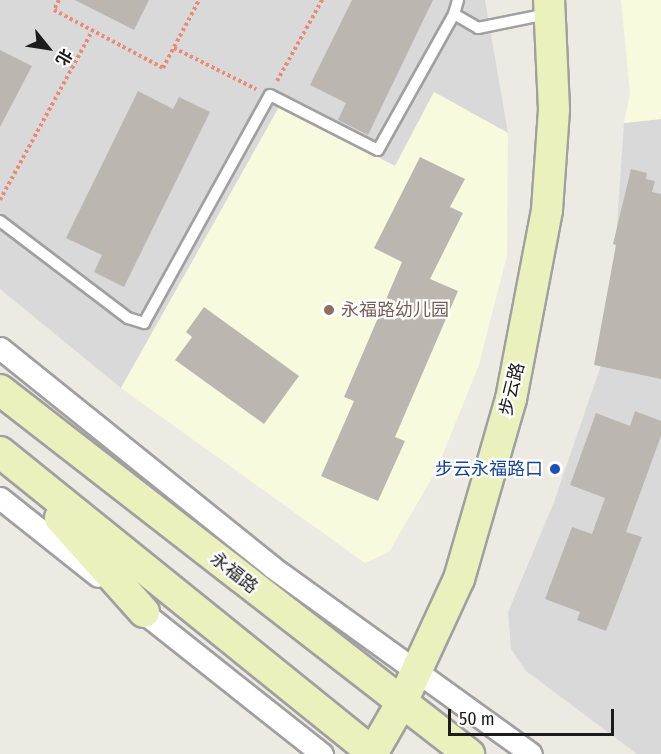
<!DOCTYPE html>
<html>
<head>
<meta charset="utf-8">
<style>
  body { margin:0 }
  #map { position:relative; width:661px; height:754px; overflow:hidden; background:#eceae3; font-family:"Fira Sans Condensed","Noto Sans SC",sans-serif }
  div>[style] { position:absolute }
  .residential>* { inset:0; background:#dad9d9 }
  .education>* { inset:0; background:#f8fade }
  .building>* { inset:0; background:#bcb6b1 }
  .path>* { height:4px; margin-top:-2px; transform-origin:0; background:repeating-linear-gradient(90deg,#e78c79 0 3px,transparent 0 6px) }
  .roads { filter:drop-shadow(2px 0 #a0a0a0) drop-shadow(-2px 0 #a0a0a0) drop-shadow(0 2px #a0a0a0) drop-shadow(0 -2px #a0a0a0) }
  .lane>* { height:10px; margin:-5px; padding:0 5px; transform-origin:5px; border-radius:5px; background:#fff }
  .street>* { height:21px; margin:-10.5px; padding:0 10.5px; transform-origin:10.5px; border-radius:10.5px; background:#fff }
  .secondary>* { height:30px; margin:-15px; padding:0 15px; transform-origin:15px; border-radius:15px; background:#eaf1bd }
  .dots>* { width:16px; height:16px; translate:-50% -50%; box-sizing:border-box; border:3px solid #fff; border-radius:50% }
  span { translate:-50% -50%; white-space:nowrap; text-align:center; line-height:1.15; -webkit-text-stroke:4.5px #fff; paint-order:stroke }
  .education-label { font-size:18px; color:#785e54 }
  .left { translate:0 -50%; text-align:left }
  .street-label { font-size:18px; color:#1c1c1c }
  .transit-label { font-size:18px; color:#164399 }
  .right { translate:-100% -50%; text-align:right }
  .north { position:absolute; left:18px; top:18px; width:60px; height:60px; -webkit-text-stroke:4px #fff; paint-order:stroke; rotate:120deg; font-size:16px; font-weight:700; line-height:24px; text-align:center; color:#1c1c1c }
  .north::after { content:''; display:block; margin:auto; width:21px; height:27px; background:#1c1c1c; clip-path:polygon(50% 0,100% 100%,50% 72%,0 100%) }
  .scale { position:absolute; left:448px; top:709px; width:166px; height:27px; box-sizing:border-box; border:3px solid #1c1c1c; border-top:0; padding-left:8px; font-size:18px; line-height:21px; white-space:nowrap; color:#1c1c1c; -webkit-text-stroke:4px #fff; paint-order:stroke }
</style>
</head>
<body>
<div id="map">
  <div class="residential">
    <div style="clip-path:polygon(0 0,485px 0,508px 133px,434px 92px,395px 166px,279px 108px,121px 388px,0 289px)"></div>
    <div style="clip-path:polygon(661px 119px,661px 754px,637px 754px,526px 671px,511px 649px,508px 612px,554px 502px,609px 342px,624px 123px)"></div>
  </div>
  <div class="education">
    <div style="clip-path:polygon(621px 0,661px 0,661px 119px,624px 123px,630px 93px)"></div>
    <div style="clip-path:polygon(434px 92px,508px 133px,507px 255px,479px 365px,436px 471px,389px 552px,365px 563px,121px 388px,279px 107px,395px 166px)"></div>
  </div>
  <div class="building">
    <div style="clip-path:polygon(75px 0,149px 0,134px 30px)"></div>
    <div style="clip-path:polygon(352px 0,433px 0,368px 135px,338px 120px,346px 103px,310px 85px)"></div>
    <div style="clip-path:polygon(0 50px,32px 66px,0 127px)"></div>
    <div style="clip-path:polygon(138px 91px,173px 109px,179px 97px,210px 112px,124px 287px,94px 272px,102px 255px,66px 238px)"></div>
    <div style="clip-path:polygon(420px 157px,465px 179px,450px 207px,463px 213px,430px 279px,458px 291px,395px 437px,405px 441px,378px 501px,321px 476px,354px 401px,344px 397px,402px 262px,374px 248px)"></div>
    <div style="clip-path:polygon(631px 169px,647px 173px,646px 179px,655px 181px,652px 192px,661px 194px,661px 379px,594px 365px,616px 245px,613px 244px)"></div>
    <div style="clip-path:polygon(204px 307px,299px 376px,264px 424px,175px 360px,192px 337px,186px 332px)"></div>
    <div style="clip-path:polygon(635px 411px,661px 421px,661px 436px,626px 532px,642px 537px,606px 631px,577px 620px,580px 612px,545px 599px,572px 527px,592px 534px,605px 498px,570px 485px,596px 413px,630px 426px)"></div>
  </div>
  <div class="path">
    <div style="left:59px;top:0;width:11px;rotate:117deg"></div>
    <div style="left:54px;top:10px;width:123px;rotate:28deg"></div>
    <div style="left:163px;top:68px;width:77px;rotate:-62.1deg"></div>
    <div style="left:174px;top:48px;width:92px;rotate:26.6deg"></div>
    <div style="left:277px;top:81px;width:93px;rotate:-60.9deg"></div>
    <div style="left:0;top:200px;width:192px;rotate:-61.4deg"></div>
  </div>
  <div class="roads">
    <div class="lane">
      <div style="left:454px;top:14px;width:15px;rotate:-74deg"></div>
      <div style="left:0;top:221px;width:161px;rotate:37.2deg"></div>
      <div style="left:128px;top:318px;width:17px;rotate:17deg"></div>
      <div style="left:144px;top:323px;width:260px;rotate:-61.1deg"></div>
      <div style="left:270px;top:95px;width:121px;rotate:27deg"></div>
      <div style="left:378px;top:150px;width:156px;rotate:-60.8deg"></div>
      <div style="left:454px;top:14px;width:28px;rotate:30deg"></div>
      <div style="left:478px;top:28px;width:70px;rotate:-11.5deg"></div>
    </div>
    <div class="street">
      <div style="left:0;top:348px;width:349px;rotate:38.8deg"></div>
      <div style="left:272px;top:567px;width:319px;rotate:35.8deg"></div>
      <div style="left:0;top:498px;width:125px;rotate:38.5deg"></div>
      <div style="left:134px;top:605px;width:240px;rotate:38.4deg"></div>
    </div>
    <div class="secondary">
      <div style="left:0;top:390px;width:594px;rotate:37.82deg"></div>
      <div style="left:0;top:452px;width:481px;rotate:38.9deg"></div>
      <div style="left:60px;top:518px;width:126px;rotate:48.2deg"></div>
      <div style="left:372px;top:754px;width:62px;rotate:-60.1deg"></div>
      <div style="left:403px;top:700px;width:133px;rotate:-65.2deg"></div>
      <div style="left:459px;top:579px;width:187px;rotate:-73.9deg"></div>
      <div style="left:511px;top:399px;width:192px;rotate:-79.2deg"></div>
      <div style="left:547px;top:210px;width:101px;rotate:-86deg"></div>
      <div style="left:554px;top:109px;width:109px;rotate:-92.6deg"></div>
    </div>
  </div>
  <div class="dots">
    <div style="left:329px;top:310px;background:#8d6e63"></div>
    <div style="left:555px;top:469px;background:#1a4fb4"></div>
  </div>
  <div class="education-label">
    <span class="left" style="left:341px;top:310px">永福路幼儿园</span>
  </div>
  <div class="street-label">
    <span style="left:512px;top:389px;rotate:-76deg">步云路</span>
    <span style="left:234px;top:573px;rotate:38deg">永福路</span>
  </div>
  <div class="transit-label">
    <span class="right" style="left:543px;top:469px">步云永福路口</span>
  </div>
  <div class="north">北</div>
  <div class="scale">50 m</div>
</div>
</body>
</html>
